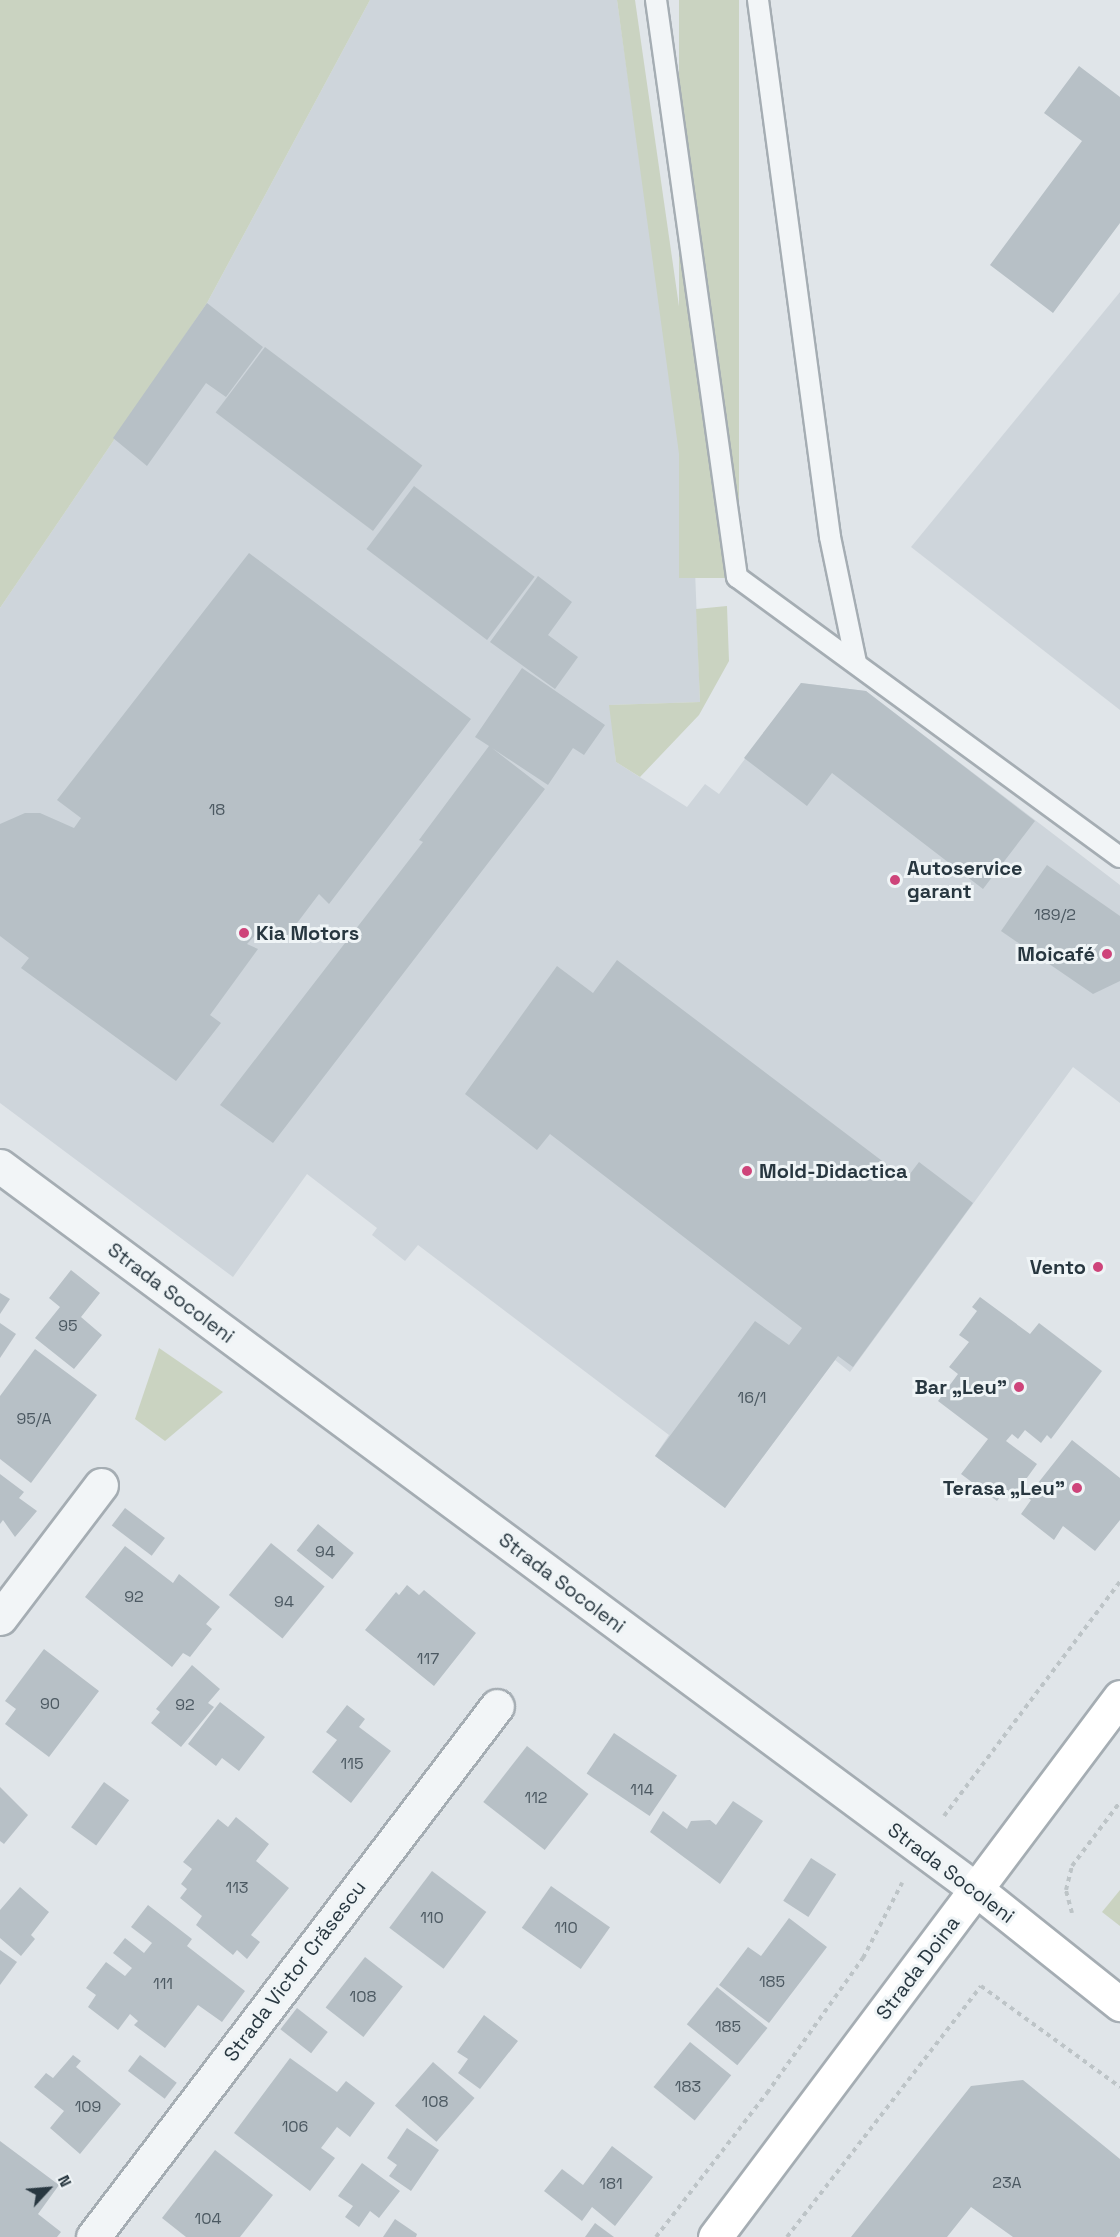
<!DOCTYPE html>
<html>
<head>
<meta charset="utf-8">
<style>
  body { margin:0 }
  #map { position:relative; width:1120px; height:2237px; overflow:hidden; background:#e0e5e9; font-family:"Space Grotesk",sans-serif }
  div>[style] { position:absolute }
  .built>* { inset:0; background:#ced5db }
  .green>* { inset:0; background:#cad3c1; transform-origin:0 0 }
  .building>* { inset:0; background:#b7c0c6; transform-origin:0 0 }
  .path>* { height:4px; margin-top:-2px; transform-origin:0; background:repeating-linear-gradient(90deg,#bdc4c7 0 4.5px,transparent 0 9px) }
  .roads { filter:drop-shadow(2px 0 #a5adb3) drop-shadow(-2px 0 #a5adb3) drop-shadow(0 2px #a5adb3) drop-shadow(0 -2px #a5adb3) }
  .lane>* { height:20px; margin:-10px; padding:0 10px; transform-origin:10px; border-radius:10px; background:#f2f5f7 }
  .street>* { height:33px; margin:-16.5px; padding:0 16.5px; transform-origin:16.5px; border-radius:16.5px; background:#f2f5f7 }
  .secondary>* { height:33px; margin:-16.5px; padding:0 16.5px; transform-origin:16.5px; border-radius:16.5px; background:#fff }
  .dots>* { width:16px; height:16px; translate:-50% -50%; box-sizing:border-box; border:3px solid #eff4f6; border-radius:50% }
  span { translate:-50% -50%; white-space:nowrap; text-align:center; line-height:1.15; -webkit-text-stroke:6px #eff4f6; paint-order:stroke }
  .number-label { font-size:16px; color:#4c5962 }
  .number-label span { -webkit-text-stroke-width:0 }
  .poi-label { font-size:20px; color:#283740; font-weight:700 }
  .left { translate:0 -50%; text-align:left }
  .right { translate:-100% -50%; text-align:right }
  .street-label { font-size:20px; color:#283740 }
  .north { position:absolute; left:18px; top:2159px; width:60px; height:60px; -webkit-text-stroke:4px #eff4f6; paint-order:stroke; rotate:64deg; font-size:16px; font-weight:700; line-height:24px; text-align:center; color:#283740 }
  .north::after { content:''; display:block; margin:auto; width:21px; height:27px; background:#283740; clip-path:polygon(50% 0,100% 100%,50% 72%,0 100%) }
</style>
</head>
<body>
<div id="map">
  <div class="built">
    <div style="clip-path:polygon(370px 0,617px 0,694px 543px,700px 702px,610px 705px,616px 762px,687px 807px,705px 784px,719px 794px,801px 683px,866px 691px,1120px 885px,1120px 1103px,1073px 1067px,850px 1372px,835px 1360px,725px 1508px,655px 1456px,669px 1435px,418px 1245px,405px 1261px,372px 1235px,377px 1228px,307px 1174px,233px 1277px,0 1103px,0 608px,207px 303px)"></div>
    <div style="clip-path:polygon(1120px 292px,1120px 710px,911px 547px)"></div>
  </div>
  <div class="green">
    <div style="clip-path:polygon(0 0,370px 0,207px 303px,0 608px)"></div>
    <div style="clip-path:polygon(617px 0,635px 0,717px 571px,695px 571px)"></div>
    <div style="left:679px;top:0;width:60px;height:578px"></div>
    <div style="clip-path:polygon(727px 606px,729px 661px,699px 715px,640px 777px,616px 762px,609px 705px,700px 702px,696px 609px)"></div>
    <div style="clip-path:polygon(159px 1348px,223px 1392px,165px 1441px,135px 1419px)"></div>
    <div style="clip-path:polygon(1120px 1890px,1120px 1926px,1102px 1912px)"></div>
  </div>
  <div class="building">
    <div style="clip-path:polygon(1079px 66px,1120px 97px,1120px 223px,1053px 313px,990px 265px,1082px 141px,1044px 113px)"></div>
    <div style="clip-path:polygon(207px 303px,263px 347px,226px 397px,206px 383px,147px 466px,113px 438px)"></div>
    <div style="left:265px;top:347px;width:197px;height:82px;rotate:37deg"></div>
    <div style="left:414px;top:486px;width:151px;height:79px;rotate:37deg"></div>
    <div style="clip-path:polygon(249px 553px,471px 719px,329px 904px,319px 894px,282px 943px,260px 930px,247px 944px,258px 949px,210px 1015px,221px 1023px,176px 1081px,21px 968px,29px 958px,0 936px,0 824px,25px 813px,40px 813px,74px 828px,81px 818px,57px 800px)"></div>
    <div style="clip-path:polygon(538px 576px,572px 602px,548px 635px,578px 657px,555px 689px,490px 642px)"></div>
    <div style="clip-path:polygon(522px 668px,605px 725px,584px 755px,573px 748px,548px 785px,492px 748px,545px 789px,273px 1143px,220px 1105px,423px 842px,419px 840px,489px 746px,475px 737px)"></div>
    <div style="clip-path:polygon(801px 683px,866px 691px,1035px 821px,983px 889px,832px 773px,807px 806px,744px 758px)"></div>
    <div style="clip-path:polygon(1047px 865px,1120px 916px,1120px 981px,1093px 994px,1001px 931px)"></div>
    <div style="clip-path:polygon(617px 960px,906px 1179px,919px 1162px,973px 1203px,853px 1367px,838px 1356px,725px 1508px,655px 1456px,755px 1321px,789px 1345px,802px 1328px,550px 1134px,537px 1150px,465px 1094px,557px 966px,593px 993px)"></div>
    <div style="clip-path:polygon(71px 1270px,100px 1293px,81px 1317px,102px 1335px,74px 1369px,35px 1338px,60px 1307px,49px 1298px)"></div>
    <div style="clip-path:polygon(0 1293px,10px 1299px,0 1314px)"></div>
    <div style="clip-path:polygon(980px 1297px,1030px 1334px,1039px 1323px,1102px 1371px,1051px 1439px,1047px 1435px,1041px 1443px,1025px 1430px,1018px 1439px,1012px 1434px,1006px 1441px,1037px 1464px,1011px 1500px,1002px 1494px,997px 1501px,961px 1474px,988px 1439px,938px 1401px,958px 1374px,949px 1367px,969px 1342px,959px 1335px,977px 1311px,972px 1307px)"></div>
    <div style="clip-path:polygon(0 1323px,16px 1334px,0 1358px)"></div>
    <div style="clip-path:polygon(35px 1349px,97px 1395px,31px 1483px,0 1459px,0 1396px)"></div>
    <div style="clip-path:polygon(1072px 1440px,1120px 1478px,1120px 1520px,1095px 1551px,1063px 1526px,1054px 1540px,1021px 1514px,1031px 1500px,1027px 1497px)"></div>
    <div style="clip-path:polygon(0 1474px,24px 1492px,19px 1498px,37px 1511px,15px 1537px,3px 1520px,0 1524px)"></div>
    <div style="left:125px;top:1508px;width:50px;height:22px;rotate:37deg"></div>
    <div style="left:318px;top:1524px;width:46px;height:34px;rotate:39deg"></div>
    <div style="left:271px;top:1543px;width:69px;height:67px;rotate:39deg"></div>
    <div style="clip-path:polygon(125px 1546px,173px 1583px,179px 1574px,220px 1607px,206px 1624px,212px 1629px,190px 1657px,183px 1653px,172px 1667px,85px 1597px)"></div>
    <div style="clip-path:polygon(407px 1585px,419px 1595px,424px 1590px,476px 1633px,434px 1686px,365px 1630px,396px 1592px,399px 1595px)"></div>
    <div style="clip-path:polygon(44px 1649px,99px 1691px,49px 1757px,5px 1724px,16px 1709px,5px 1701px)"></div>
    <div style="clip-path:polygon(192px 1665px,220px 1689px,208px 1703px,214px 1707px,181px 1747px,151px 1723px,160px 1712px,156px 1709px)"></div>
    <div style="clip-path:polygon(220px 1702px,265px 1737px,239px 1771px,222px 1758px,216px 1766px,188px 1744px)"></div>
    <div style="clip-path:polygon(347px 1705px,365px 1719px,359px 1727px,391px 1751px,351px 1803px,312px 1772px,337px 1740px,326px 1732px)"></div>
    <div style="left:614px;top:1733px;width:76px;height:49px;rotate:34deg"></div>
    <div style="left:527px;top:1746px;width:78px;height:71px;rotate:38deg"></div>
    <div style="left:104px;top:1782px;width:31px;height:56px;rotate:36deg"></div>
    <div style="clip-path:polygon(0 1787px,28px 1815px,4px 1844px,0 1841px)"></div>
    <div style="clip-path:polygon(733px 1801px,763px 1821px,720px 1884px,650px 1832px,663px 1811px,687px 1829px,691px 1821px,710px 1820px,716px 1825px)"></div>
    <div style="clip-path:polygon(236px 1817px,269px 1844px,256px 1861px,289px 1888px,251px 1935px,260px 1942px,247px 1959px,237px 1950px,233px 1955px,196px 1925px,202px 1916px,180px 1898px,187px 1889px,181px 1884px,192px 1869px,183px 1862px,218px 1819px,228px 1827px)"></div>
    <div style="left:811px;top:1858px;width:30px;height:51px;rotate:33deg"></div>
    <div style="left:432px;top:1871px;width:68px;height:71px;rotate:37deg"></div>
    <div style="left:551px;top:1886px;width:72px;height:51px;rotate:35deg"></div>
    <div style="clip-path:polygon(20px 1887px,49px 1912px,31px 1935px,35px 1939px,21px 1956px,0 1938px,0 1910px)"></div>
    <div style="clip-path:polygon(148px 1905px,192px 1939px,187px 1946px,245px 1991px,222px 2022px,198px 2005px,165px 2048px,134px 2025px,138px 2021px,130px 2014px,118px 2030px,88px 2007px,96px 1995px,86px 1988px,106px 1962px,125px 1976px,132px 1968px,113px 1953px,125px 1938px,144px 1953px,152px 1943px,131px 1927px)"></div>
    <div style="clip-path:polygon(789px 1918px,827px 1947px,769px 2023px,719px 1985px,748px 1947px,761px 1956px)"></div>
    <div style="clip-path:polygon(0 1950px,17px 1962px,0 1985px)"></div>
    <div style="left:365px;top:1957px;width:48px;height:64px;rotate:38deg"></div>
    <div style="left:717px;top:1987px;width:65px;height:48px;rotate:39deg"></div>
    <div style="left:297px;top:2008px;width:39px;height:27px;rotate:38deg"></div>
    <div style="clip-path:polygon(484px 2015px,518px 2041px,480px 2089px,458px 2073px,468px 2059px,457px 2052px)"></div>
    <div style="left:690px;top:2042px;width:53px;height:58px;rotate:39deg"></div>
    <div style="clip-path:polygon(73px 2055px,81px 2061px,76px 2067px,121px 2104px,80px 2154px,50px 2128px,64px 2111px,34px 2087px,46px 2073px,53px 2078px)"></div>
    <div style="left:140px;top:2055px;width:46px;height:20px;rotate:37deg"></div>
    <div style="clip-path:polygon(290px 2058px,337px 2092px,346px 2081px,375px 2103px,350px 2137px,337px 2127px,321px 2148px,335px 2158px,310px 2191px,234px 2133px)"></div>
    <div style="left:433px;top:2062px;width:55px;height:58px;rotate:41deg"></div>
    <div style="clip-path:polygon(1023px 2080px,1120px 2159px,1120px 2231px,1116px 2237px,1013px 2237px,971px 2207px,947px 2237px,851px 2237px,971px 2086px)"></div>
    <div style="clip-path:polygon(407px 2128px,439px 2150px,411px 2191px,389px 2176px,397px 2165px,387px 2158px)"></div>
    <div style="clip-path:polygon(0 2141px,59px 2185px,38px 2214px,61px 2232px,57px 2237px,0 2237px)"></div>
    <div style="clip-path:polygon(612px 2146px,653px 2177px,615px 2226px,592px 2207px,582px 2221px,544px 2191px,562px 2169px,583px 2185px)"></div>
    <div style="clip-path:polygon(215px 2150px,273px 2195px,240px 2237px,186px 2237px,162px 2218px)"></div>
    <div style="clip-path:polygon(362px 2163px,400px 2191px,379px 2218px,370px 2211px,359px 2227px,345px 2217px,353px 2206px,338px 2196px)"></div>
    <div style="clip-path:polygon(395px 2219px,417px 2234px,416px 2237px,383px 2237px)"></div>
    <div style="clip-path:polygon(595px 2223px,614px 2237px,585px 2237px)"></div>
  </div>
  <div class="path">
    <div style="left:944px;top:1816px;width:293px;rotate:-53.1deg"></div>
    <div style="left:1072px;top:1913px;width:24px;rotate:-105deg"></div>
    <div style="left:1066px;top:1890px;width:25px;rotate:-76deg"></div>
    <div style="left:1072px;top:1866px;width:80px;rotate:-53.1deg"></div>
    <div style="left:656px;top:2237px;width:182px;rotate:-52.4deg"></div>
    <div style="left:767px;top:2093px;width:166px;rotate:-54.6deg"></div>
    <div style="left:863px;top:1958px;width:85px;rotate:-62.5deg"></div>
    <div style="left:787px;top:2237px;width:317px;rotate:-52.3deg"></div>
    <div style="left:981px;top:1986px;width:172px;rotate:36deg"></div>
  </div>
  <div class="roads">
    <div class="lane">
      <div style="left:656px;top:0;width:583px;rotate:82.01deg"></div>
      <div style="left:737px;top:577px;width:474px;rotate:36.2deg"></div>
      <div style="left:758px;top:0;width:542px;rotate:82.36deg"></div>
      <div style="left:830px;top:537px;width:128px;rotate:78.3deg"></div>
    </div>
    <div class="street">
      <div style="left:0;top:1166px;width:1216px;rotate:36.54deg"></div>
      <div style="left:0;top:1618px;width:167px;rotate:-52.8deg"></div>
      <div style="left:93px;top:2237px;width:667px;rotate:-52.74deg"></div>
    </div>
    <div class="secondary">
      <div style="left:977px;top:1890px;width:183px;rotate:38.6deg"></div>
      <div style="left:715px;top:2237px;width:675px;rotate:-53.13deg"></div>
    </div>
  </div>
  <div class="dots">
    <div style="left:895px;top:880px;background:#ce447a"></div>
    <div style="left:244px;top:933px;background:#ce447a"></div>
    <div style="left:1107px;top:954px;background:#ce447a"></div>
    <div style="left:747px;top:1171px;background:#ce447a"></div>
    <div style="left:1098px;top:1267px;background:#ce447a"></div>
    <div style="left:1019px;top:1387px;background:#ce447a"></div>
    <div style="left:1077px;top:1488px;background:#ce447a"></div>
  </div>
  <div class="number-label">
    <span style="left:217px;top:810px">18</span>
    <span style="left:1055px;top:915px">189/2</span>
    <span style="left:68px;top:1326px">95</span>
    <span style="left:752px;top:1398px">16/1</span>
    <span style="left:34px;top:1419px">95/A</span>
    <span style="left:325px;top:1552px">94</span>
    <span style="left:134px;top:1597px">92</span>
    <span style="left:284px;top:1602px">94</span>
    <span style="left:428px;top:1659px">117</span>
    <span style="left:50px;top:1704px">90</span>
    <span style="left:185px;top:1705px">92</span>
    <span style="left:352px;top:1764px">115</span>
    <span style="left:642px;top:1790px">114</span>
    <span style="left:536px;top:1798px">112</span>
    <span style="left:237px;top:1888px">113</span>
    <span style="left:432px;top:1918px">110</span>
    <span style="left:566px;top:1928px">110</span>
    <span style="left:772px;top:1982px">185</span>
    <span style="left:163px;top:1984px">111</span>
    <span style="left:363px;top:1997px">108</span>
    <span style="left:728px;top:2027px">185</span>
    <span style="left:688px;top:2087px">183</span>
    <span style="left:435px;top:2102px">108</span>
    <span style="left:88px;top:2107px">109</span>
    <span style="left:295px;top:2127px">106</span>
    <span style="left:1007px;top:2183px">23A</span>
    <span style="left:611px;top:2184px">181</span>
    <span style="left:208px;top:2219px">104</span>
  </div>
  <div class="poi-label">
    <span class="left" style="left:907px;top:880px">Autoservice<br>garant</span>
    <span class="left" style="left:256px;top:933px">Kia Motors</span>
    <span class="right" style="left:1095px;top:954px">Moicafé</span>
    <span class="left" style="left:759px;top:1171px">Mold-Didactica</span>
    <span class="right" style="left:1086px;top:1267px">Vento</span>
    <span class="right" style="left:1007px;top:1387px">Bar „Leu”</span>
    <span class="right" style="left:1065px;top:1488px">Terasa „Leu”</span>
  </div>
  <div class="street-label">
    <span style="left:171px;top:1293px;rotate:37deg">Strada Socoleni</span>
    <span style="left:562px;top:1583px;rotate:37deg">Strada Socoleni</span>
    <span style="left:951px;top:1873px;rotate:37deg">Strada Socoleni</span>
    <span style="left:918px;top:1968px;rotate:-53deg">Strada Doina</span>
    <span style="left:295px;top:1971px;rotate:-53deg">Strada Victor Crăsescu</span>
  </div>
  <div class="north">N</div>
</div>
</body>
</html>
